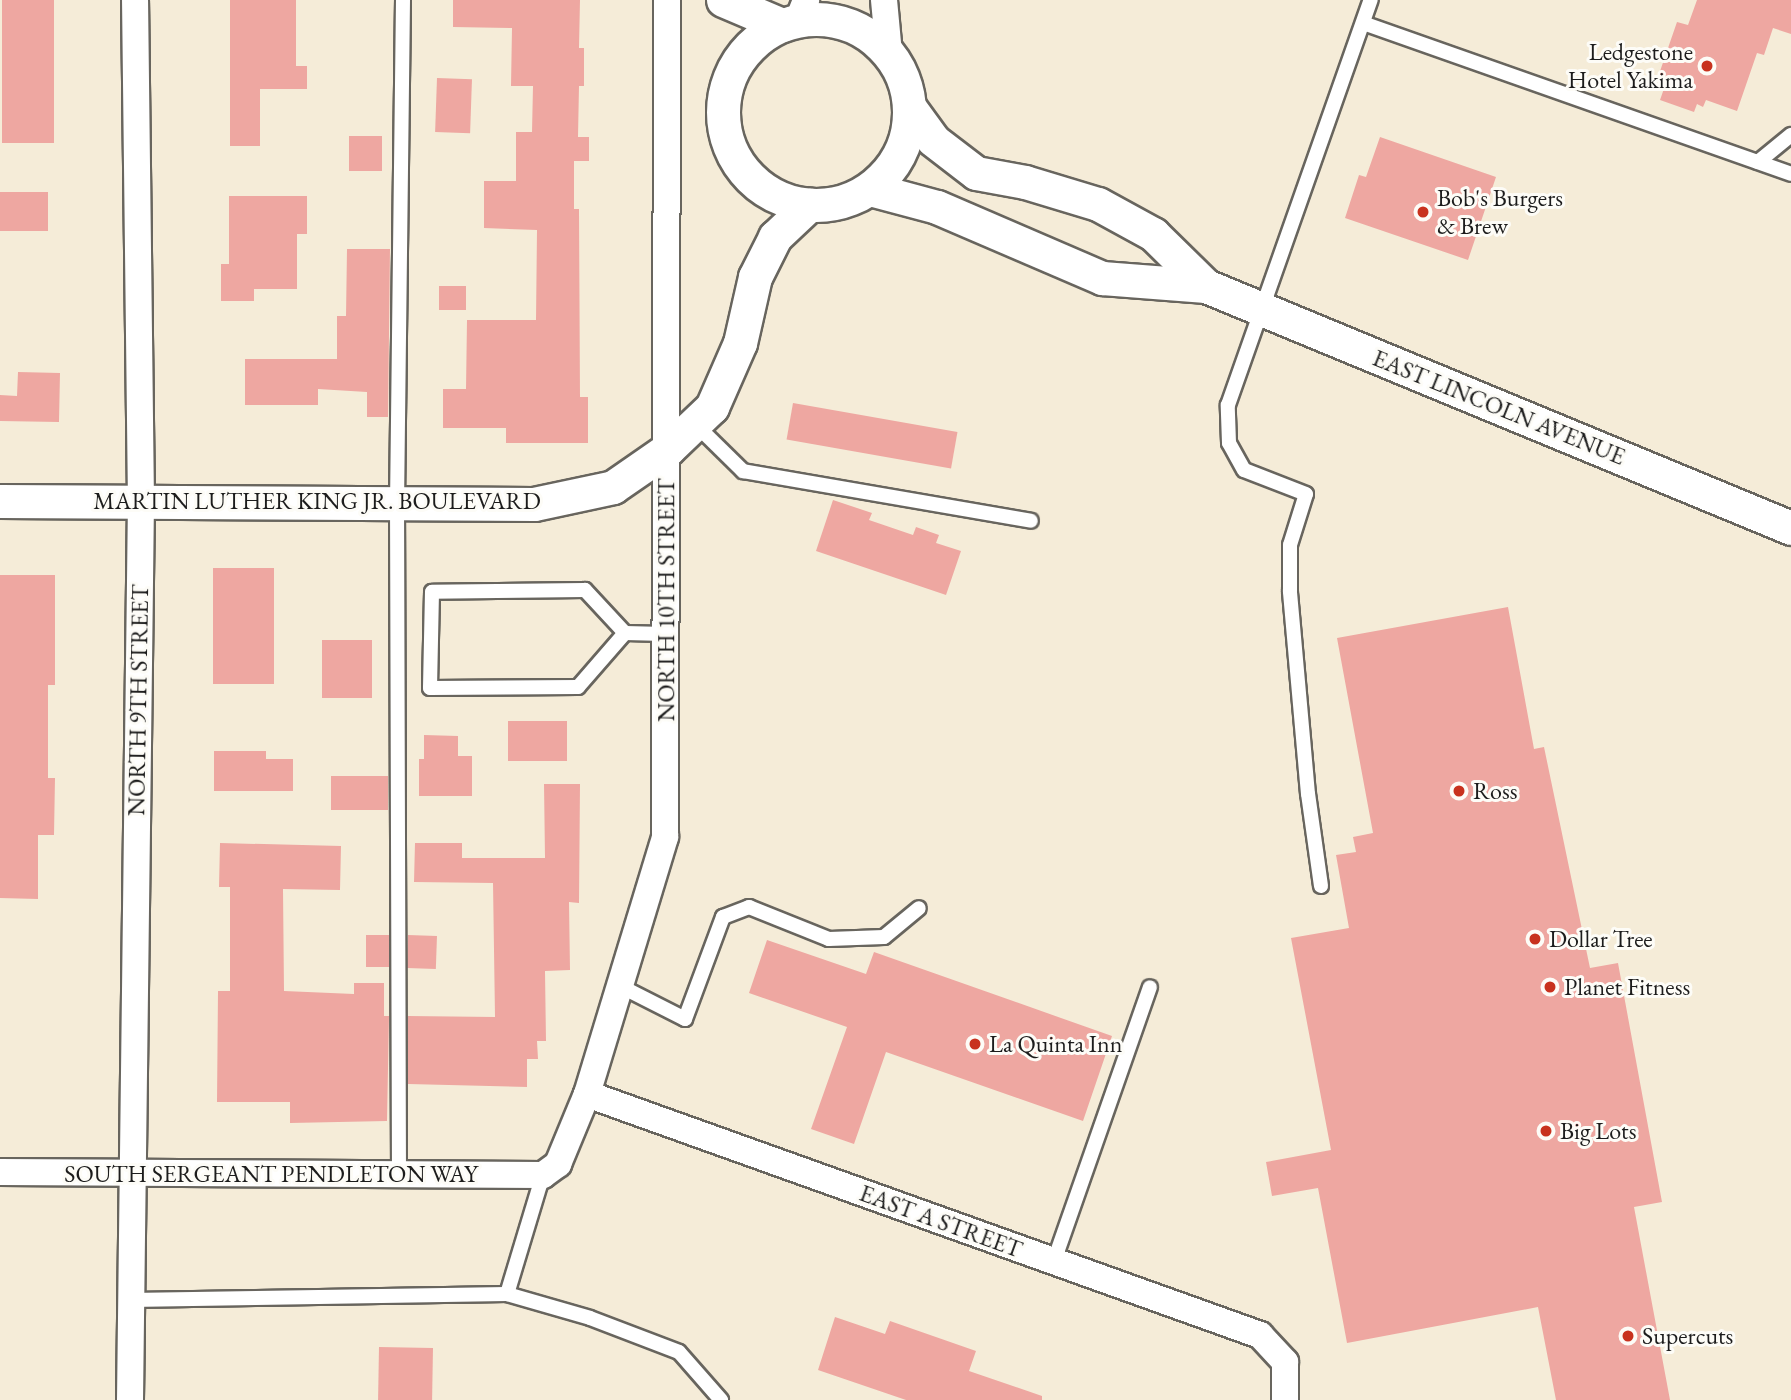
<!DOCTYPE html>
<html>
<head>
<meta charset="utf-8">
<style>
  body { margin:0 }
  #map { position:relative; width:1791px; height:1400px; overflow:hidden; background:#f5ecd8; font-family:"EB Garamond",serif }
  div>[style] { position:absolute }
  .building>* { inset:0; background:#eea7a1; transform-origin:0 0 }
  .roads { filter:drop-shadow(2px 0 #68655e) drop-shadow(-2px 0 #68655e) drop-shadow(0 2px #68655e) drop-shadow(0 -2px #68655e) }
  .service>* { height:14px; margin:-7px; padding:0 7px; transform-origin:7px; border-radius:7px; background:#fff }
  .minor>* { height:26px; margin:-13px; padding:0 13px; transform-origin:13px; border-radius:13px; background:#fff }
  .tertiary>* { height:33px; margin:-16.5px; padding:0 16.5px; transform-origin:16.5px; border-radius:16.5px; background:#fff }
  .tertiary>.ring { margin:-16.5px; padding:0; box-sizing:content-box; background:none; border:33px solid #fff; border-radius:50% }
  .dots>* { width:19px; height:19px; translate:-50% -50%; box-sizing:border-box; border:4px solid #fdfcf7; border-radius:50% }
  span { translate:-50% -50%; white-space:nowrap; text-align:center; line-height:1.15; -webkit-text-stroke:6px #fdfcf7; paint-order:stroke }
  .poi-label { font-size:24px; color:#1c1c1c }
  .right { translate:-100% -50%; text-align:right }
  .left { translate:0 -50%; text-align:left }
  .street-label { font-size:24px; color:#1c1c1c }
</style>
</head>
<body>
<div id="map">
  <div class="building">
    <div style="left:2px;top:0;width:52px;height:143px"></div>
    <div style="clip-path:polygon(230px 0,296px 0,296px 66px,307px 66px,307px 89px,260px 89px,260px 146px,230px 146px)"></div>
    <div style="clip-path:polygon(453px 0,580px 0,579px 48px,584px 48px,584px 86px,579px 86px,578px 137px,589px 137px,589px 161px,574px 161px,574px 209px,579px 209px,580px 397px,588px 397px,588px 443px,506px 443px,506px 428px,443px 428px,443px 389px,466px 389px,467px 320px,536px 320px,537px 230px,484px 228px,484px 181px,516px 181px,516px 132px,532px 132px,533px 86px,511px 86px,512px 28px,453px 27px)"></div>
    <div style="clip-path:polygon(1697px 0,1791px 0,1791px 34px,1773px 28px,1764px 55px,1757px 53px,1737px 111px,1706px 100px,1703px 107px,1697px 104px,1694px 112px,1660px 100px,1667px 80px,1658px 77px,1677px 22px,1688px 25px)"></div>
    <div style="left:437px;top:78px;width:35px;height:54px;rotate:2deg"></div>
    <div style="left:349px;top:136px;width:33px;height:35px"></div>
    <div style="clip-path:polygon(1380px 137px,1496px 177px,1468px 260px,1345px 218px,1359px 175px,1366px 177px)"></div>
    <div style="left:48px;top:192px;width:39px;height:48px;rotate:90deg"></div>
    <div style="clip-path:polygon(229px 196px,307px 196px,307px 234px,297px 234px,297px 289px,254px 289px,254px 301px,221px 301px,221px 264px,229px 264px)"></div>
    <div style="clip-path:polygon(347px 249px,390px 249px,388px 417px,367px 417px,367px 392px,318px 389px,318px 405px,245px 405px,245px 359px,337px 359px,337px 316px,346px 316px)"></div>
    <div style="left:439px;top:286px;width:27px;height:24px"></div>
    <div style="clip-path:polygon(18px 372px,60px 373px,59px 422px,0 421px,0 395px,17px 396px)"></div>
    <div style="left:793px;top:403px;width:167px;height:37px;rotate:10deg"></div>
    <div style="clip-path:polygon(833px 500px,872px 513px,869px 520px,913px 535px,916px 527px,939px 535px,936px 543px,961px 551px,946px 595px,816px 551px)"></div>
    <div style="left:213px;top:568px;width:61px;height:116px"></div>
    <div style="clip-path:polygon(0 575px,55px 575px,55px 685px,48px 685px,48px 778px,55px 778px,54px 835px,38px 835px,38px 899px,0 898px)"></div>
    <div style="clip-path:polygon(1508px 607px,1534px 749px,1544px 747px,1590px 968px,1618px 963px,1662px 1202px,1634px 1207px,1670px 1400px,1556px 1400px,1538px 1307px,1347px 1343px,1318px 1188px,1272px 1196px,1266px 1162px,1331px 1150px,1291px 938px,1349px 928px,1336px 855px,1356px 852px,1353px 837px,1373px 833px,1337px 638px)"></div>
    <div style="left:322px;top:640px;width:50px;height:58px"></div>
    <div style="left:508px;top:721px;width:59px;height:40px"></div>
    <div style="clip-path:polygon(424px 735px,458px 736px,458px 756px,472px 756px,472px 796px,419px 796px,419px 759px,424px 759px)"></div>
    <div style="clip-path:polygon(214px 751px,266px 751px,266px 759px,293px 759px,293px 791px,214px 791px)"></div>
    <div style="left:331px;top:776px;width:57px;height:34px"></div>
    <div style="clip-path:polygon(544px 784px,580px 784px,579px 903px,569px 902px,570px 970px,545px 971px,546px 1041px,537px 1041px,538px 1059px,527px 1059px,527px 1087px,408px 1084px,408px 1016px,495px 1017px,493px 883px,414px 882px,415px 843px,462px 843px,462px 858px,545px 858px)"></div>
    <div style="clip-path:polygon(220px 843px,341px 846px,340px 890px,283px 889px,284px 991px,354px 994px,354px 983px,384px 983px,384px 1016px,389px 1016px,387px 1121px,290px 1123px,290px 1102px,217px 1102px,218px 991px,230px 991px,230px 887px,219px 887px)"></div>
    <div style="left:366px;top:935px;width:23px;height:32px"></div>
    <div style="left:408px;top:935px;width:29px;height:33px;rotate:2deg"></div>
    <div style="clip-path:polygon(767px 940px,866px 974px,874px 952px,1112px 1036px,1083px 1121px,886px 1052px,854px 1144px,811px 1129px,847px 1027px,749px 993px)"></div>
    <div style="clip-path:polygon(835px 1317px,885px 1334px,890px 1321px,976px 1351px,969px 1371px,1042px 1396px,1042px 1400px,906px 1400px,818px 1370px)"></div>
    <div style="left:379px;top:1347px;width:54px;height:53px;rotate:1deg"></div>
  </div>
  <div class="roads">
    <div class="service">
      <div style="left:1363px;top:23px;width:454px;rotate:19.4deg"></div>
      <div style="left:1758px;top:162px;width:43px;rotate:-39.3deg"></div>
      <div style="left:694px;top:423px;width:69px;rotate:44.4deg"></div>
      <div style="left:743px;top:471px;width:292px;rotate:9.8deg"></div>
      <div style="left:625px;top:633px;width:59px;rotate:-132.9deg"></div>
      <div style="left:585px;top:590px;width:153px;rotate:179.3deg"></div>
      <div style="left:432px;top:592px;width:96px;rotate:91.2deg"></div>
      <div style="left:430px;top:688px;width:148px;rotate:-0.4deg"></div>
      <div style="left:578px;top:687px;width:72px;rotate:-49deg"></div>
      <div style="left:625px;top:633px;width:40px;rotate:1.4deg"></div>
      <div style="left:1321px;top:886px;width:93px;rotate:-98deg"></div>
      <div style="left:1308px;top:794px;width:204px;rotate:-95.1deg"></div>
      <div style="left:1290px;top:591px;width:46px;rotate:-90deg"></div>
      <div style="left:1290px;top:545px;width:53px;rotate:-72.6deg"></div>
      <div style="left:1306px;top:494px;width:66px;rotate:-158.8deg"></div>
      <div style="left:1244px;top:470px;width:31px;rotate:-119deg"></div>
      <div style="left:1229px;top:443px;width:38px;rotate:-92deg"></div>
      <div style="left:1228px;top:405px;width:430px;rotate:-70.6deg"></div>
      <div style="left:620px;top:986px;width:73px;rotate:26.9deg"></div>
      <div style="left:685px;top:1019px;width:109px;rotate:-69.6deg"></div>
      <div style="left:723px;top:917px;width:28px;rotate:-21deg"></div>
      <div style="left:749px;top:907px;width:86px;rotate:21.8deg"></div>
      <div style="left:829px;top:939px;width:55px;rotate:-2.1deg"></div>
      <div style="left:884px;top:937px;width:45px;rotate:-39.6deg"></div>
      <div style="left:399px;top:1175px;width:670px;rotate:-90.17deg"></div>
      <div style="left:397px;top:505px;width:505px;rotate:-89.32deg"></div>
      <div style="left:1054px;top:1261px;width:290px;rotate:-70.7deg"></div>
      <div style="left:507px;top:1294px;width:124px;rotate:-73.2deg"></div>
      <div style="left:130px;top:1300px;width:377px;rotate:-0.9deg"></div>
      <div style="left:507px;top:1294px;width:86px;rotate:16.1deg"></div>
      <div style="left:590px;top:1318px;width:95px;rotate:20.9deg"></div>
      <div style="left:679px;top:1352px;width:64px;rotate:48.8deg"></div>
    </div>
    <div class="minor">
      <div style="left:884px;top:0;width:54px;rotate:84.7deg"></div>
      <div style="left:798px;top:20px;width:22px;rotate:-68deg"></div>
      <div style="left:587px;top:1094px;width:715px;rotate:19.7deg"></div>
      <div style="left:1260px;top:1335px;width:37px;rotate:47deg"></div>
      <div style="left:1285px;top:1362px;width:38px;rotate:90deg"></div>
      <div style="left:0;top:1172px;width:543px;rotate:0.32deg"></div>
      <div style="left:543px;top:1175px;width:19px;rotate:-36deg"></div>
      <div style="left:558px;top:1164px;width:76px;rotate:-67.5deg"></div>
      <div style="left:587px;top:1094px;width:269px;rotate:-73.1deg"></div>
      <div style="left:665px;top:837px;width:837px;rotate:-89.86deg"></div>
      <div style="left:130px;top:1400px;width:897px;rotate:-89.3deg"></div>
      <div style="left:141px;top:503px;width:503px;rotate:-90.68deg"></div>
    </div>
    <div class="tertiary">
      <div style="left:723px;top:0;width:64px;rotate:23deg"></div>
      <div class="ring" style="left:723px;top:19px;width:153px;height:153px"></div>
      <div style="left:910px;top:108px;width:39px;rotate:54deg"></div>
      <div style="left:933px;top:140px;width:54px;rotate:37.5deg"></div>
      <div style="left:976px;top:173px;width:50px;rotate:10.4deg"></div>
      <div style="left:1025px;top:182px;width:76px;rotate:16.8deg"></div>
      <div style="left:1098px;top:204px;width:63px;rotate:28.6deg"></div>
      <div style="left:1153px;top:234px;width:74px;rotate:44.5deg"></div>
      <div style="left:870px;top:189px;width:69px;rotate:15deg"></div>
      <div style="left:937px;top:207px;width:180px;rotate:23.3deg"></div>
      <div style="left:1102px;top:278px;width:104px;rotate:4.4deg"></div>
      <div style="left:1206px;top:286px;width:633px;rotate:22.47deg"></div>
      <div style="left:0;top:501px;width:534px;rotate:0.32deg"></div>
      <div style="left:534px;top:504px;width:81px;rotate:-12.1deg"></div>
      <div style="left:613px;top:487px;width:67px;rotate:-34.6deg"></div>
      <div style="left:668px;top:449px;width:61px;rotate:-43.7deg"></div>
      <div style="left:712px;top:407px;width:70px;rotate:-66.4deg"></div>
      <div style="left:740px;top:343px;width:68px;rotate:-77.2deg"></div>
      <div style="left:755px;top:277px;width:45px;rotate:-63.4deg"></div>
      <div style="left:775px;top:237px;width:47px;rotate:-43.3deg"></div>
    </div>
  </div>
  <div class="dots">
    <div style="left:1707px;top:66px;background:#c8321e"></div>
    <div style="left:1423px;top:212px;background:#c8321e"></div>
    <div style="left:1459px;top:791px;background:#c8321e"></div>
    <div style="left:1535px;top:939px;background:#c8321e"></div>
    <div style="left:1550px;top:987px;background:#c8321e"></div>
    <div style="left:975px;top:1044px;background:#c8321e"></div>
    <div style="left:1546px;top:1131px;background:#c8321e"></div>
    <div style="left:1628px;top:1336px;background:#c8321e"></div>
  </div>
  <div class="poi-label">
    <span class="right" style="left:1693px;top:66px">Ledgestone<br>Hotel Yakima</span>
    <span class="left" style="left:1437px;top:212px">Bob's Burgers<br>&amp; Brew</span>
    <span class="left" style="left:1473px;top:791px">Ross</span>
    <span class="left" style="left:1549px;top:939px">Dollar Tree</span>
    <span class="left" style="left:1564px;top:987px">Planet Fitness</span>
    <span class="left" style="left:989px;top:1044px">La Quinta Inn</span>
    <span class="left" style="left:1560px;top:1131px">Big Lots</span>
    <span class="left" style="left:1642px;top:1336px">Supercuts</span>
  </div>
  <div class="street-label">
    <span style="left:1499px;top:407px;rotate:22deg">EAST LINCOLN AVENUE</span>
    <span style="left:317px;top:501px">MARTIN LUTHER KING JR. BOULEVARD</span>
    <span style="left:666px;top:600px;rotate:-90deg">NORTH 10TH STREET</span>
    <span style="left:138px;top:700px;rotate:-89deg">NORTH 9TH STREET</span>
    <span style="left:271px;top:1174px">SOUTH SERGEANT PENDLETON WAY</span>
    <span style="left:941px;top:1221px;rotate:20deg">EAST A STREET</span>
  </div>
</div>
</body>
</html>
